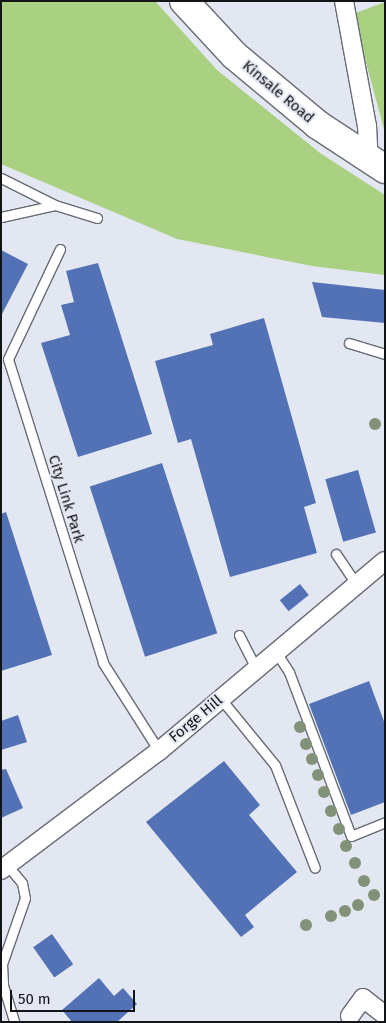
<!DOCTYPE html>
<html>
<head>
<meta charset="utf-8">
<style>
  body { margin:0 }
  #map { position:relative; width:386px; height:1023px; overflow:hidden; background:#e2e7f1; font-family:"Fira Sans",sans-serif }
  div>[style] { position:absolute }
  .green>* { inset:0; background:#aad082 }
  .building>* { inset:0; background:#5372b6; transform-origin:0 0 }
  .roads { filter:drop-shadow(1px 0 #676b74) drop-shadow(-1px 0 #676b74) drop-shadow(0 1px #676b74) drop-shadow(0 -1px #676b74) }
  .service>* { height:9px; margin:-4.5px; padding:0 4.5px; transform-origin:4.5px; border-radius:4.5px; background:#fff }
  .minor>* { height:18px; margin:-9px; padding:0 9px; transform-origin:9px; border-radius:9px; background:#fff }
  .trunk>* { height:28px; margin:-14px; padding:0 14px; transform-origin:14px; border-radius:14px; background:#fff }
  .trees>* { width:12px; height:12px; margin:-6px; border-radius:50%; background:#829278 }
  span { translate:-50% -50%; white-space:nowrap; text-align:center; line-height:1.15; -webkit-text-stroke:4px #e2e7f1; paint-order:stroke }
  .street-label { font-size:15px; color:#121417 }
  .frame { position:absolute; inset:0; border:2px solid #121417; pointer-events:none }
  .scale { position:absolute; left:10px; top:990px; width:125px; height:22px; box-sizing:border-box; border:2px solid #121417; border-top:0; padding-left:6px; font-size:15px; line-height:18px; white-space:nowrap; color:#121417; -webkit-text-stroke:4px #e2e7f1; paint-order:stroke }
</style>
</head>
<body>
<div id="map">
  <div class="green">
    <div style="clip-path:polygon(1px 1px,155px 1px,217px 70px,320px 153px,385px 195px,385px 275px,312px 266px,177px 239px,1px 164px)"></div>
    <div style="clip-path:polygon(385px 2px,385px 133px,353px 14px)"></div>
  </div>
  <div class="building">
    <div style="clip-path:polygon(1px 250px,28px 264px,1px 316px)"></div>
    <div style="clip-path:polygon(98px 263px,152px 434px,78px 457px,41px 343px,70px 335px,61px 305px,74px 302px,66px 271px)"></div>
    <div style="clip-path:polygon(312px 282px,385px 290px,385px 323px,322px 317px)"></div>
    <div style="clip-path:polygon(264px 318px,316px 503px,304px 507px,317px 553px,230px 577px,191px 439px,178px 443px,155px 361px,213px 345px,210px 334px)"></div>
    <div style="left:162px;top:463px;width:179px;height:76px;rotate:72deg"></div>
    <div style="left:358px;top:470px;width:65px;height:34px;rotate:74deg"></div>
    <div style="clip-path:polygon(6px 512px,52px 655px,1px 671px,1px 514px)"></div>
    <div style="left:300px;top:584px;width:14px;height:26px;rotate:51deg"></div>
    <div style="clip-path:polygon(369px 681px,385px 724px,385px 802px,351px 815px,309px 704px)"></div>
    <div style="clip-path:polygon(18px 715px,27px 742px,1px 750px,1px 721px)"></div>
    <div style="clip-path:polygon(224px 761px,260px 805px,249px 815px,297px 872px,245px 915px,254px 927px,241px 937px,146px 822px)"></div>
    <div style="clip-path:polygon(6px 769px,23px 808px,1px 818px,1px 770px)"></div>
    <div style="left:52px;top:934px;width:37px;height:23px;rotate:55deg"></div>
    <div style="clip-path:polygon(99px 978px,114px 996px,123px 988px,137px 1004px,117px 1022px,72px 1022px,62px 1010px)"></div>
  </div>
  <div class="roads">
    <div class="service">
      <div style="left:1px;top:178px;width:60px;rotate:26.6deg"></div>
      <div style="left:1px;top:217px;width:55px;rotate:-12.5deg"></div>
      <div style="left:55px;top:205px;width:44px;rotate:17.2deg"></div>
      <div style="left:60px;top:249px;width:122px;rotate:115.3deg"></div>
      <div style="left:8px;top:359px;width:318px;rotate:72.6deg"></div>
      <div style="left:103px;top:663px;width:104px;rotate:57.5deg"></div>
      <div style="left:349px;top:343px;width:38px;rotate:17deg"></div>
      <div style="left:336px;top:554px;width:37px;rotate:56deg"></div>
      <div style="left:239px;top:635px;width:38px;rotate:63deg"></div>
      <div style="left:276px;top:652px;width:24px;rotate:57deg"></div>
      <div style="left:289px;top:672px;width:175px;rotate:69.3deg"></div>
      <div style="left:351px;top:836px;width:37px;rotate:-22deg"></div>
      <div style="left:221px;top:699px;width:85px;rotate:50.7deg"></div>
      <div style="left:275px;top:765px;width:110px;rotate:68.8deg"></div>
      <div style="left:7px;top:865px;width:23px;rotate:50deg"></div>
      <div style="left:22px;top:883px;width:15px;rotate:79deg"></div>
      <div style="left:25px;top:898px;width:70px;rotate:109.2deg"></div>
      <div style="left:2px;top:964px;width:21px;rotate:87deg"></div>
      <div style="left:3px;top:985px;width:39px;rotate:73deg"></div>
    </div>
    <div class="minor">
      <div style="left:344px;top:1px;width:127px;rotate:79.6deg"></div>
      <div style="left:367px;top:126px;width:33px;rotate:87deg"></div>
      <div style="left:1px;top:870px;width:198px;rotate:-37deg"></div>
      <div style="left:159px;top:751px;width:295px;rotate:-40.1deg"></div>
      <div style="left:350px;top:1016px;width:22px;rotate:-54deg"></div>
      <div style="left:363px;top:998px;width:28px;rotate:38deg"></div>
    </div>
    <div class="trunk">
      <div style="left:184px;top:1px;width:74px;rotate:47.2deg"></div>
      <div style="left:234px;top:55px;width:109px;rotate:39.8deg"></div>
      <div style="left:318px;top:125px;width:80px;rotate:33.3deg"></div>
    </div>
  </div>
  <div class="trees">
    <div style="left:375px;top:424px"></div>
    <div style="left:300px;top:727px"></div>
    <div style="left:306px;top:744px"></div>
    <div style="left:312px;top:759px"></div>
    <div style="left:318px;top:775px"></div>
    <div style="left:324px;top:792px"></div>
    <div style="left:331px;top:811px"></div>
    <div style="left:339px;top:829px"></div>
    <div style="left:346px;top:846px"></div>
    <div style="left:355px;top:863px"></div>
    <div style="left:364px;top:881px"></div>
    <div style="left:374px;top:895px"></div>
    <div style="left:358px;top:905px"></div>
    <div style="left:345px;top:911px"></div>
    <div style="left:331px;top:916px"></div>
    <div style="left:306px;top:925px"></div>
  </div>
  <div class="street-label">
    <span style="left:278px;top:92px;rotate:40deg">Kinsale Road</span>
    <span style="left:66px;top:499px;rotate:73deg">City Link Park</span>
    <span style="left:196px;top:719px;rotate:-40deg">Forge Hill</span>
  </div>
  <div class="frame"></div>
  <div class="scale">50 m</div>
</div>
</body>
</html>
